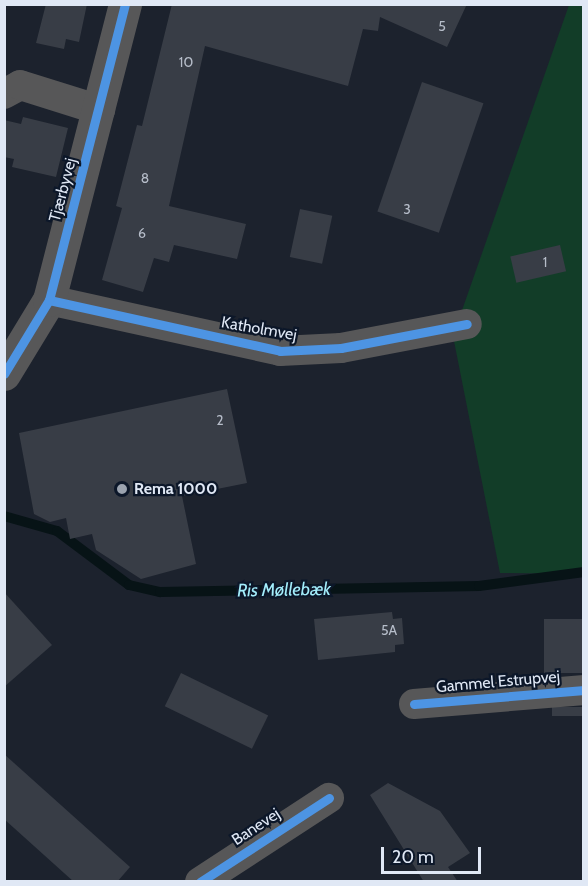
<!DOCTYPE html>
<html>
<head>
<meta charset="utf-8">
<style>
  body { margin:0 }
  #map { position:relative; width:588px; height:886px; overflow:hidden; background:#1c222d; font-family:Cabin,sans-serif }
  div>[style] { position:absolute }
  .green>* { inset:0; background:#123d28 }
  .stream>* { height:10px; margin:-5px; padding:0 5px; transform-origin:5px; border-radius:5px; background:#071316 }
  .building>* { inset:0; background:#383d46; transform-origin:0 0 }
  .minor>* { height:30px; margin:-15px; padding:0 15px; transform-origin:15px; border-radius:15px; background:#575758 }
  .tertiary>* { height:33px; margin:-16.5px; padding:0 16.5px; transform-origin:16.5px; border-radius:16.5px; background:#575758 }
  .cycleway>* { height:9px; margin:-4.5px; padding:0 4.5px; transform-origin:4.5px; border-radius:4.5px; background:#4d94e3 }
  .dots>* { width:16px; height:16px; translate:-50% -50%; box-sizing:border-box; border:3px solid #0c1729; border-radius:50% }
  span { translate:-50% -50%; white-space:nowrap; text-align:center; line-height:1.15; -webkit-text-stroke:4.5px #0c1729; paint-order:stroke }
  .number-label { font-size:14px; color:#b6bdc9 }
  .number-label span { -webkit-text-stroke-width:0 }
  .street-label { font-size:16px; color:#e0e8f5 }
  .poi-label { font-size:16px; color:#e0e8f5; font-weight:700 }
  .left { translate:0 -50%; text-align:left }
  .water-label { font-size:18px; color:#a3eefc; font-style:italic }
  .frame { position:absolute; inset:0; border:6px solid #e0e8f5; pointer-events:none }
  .scale { position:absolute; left:381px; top:847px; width:100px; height:27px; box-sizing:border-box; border:3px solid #e0e8f5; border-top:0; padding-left:8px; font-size:18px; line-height:21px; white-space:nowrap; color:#e0e8f5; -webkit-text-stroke:4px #0c1729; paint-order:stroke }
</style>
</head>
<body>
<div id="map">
  <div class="green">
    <div style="clip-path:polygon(569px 5px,583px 5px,583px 574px,500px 573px,453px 336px)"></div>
  </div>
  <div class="stream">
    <div style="left:4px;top:516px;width:55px;rotate:15.8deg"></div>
    <div style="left:57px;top:531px;width:90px;rotate:36.9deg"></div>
    <div style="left:129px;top:585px;width:32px;rotate:13deg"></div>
    <div style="left:160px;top:592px;width:319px;rotate:-1.1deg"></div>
    <div style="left:479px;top:586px;width:106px;rotate:-7.6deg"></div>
  </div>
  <div class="building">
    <div style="clip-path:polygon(46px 4px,87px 4px,79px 42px,66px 39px,64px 49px,36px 43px)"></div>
    <div style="clip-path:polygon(172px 4px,467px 4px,447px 47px,380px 17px,378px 31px,363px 29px,348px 86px,205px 46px,169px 206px,246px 224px,237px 259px,174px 245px,169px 262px,154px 258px,143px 292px,102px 280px,122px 208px,116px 206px,137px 125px,142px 126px)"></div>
    <div style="left:422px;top:82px;width:65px;height:137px;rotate:19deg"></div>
    <div style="clip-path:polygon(23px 117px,68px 128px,56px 177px,12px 167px,14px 159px,4px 157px,4px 120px,21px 124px)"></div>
    <div style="left:300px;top:209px;width:33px;height:49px;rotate:12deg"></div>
    <div style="left:560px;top:245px;width:27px;height:51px;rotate:77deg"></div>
    <div style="clip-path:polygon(227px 389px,247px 483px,182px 496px,196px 564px,141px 579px,96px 550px,92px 534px,70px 539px,66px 518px,50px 522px,34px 514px,19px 433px)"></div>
    <div style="clip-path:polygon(4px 592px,52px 645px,4px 687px)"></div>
    <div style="clip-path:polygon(392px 612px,393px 619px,402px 618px,404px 644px,395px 645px,395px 652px,318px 660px,314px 619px)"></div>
    <div style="left:584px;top:619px;width:54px;height:40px;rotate:90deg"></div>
    <div style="left:181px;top:673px;width:97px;height:37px;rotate:26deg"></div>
    <div style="left:584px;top:707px;width:9px;height:32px;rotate:90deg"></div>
    <div style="clip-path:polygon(4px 754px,130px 867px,117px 882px,74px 882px,4px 819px)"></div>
    <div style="clip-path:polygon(388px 783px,440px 811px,470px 853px,448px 867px,458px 882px,424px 882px,370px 795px)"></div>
  </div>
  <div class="minor">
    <div style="left:4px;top:94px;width:18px;rotate:-29deg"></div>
    <div style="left:20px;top:85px;width:84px;rotate:17.4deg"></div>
    <div style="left:49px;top:300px;width:237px;rotate:12.4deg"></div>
    <div style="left:280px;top:351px;width:61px;rotate:-2.8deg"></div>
    <div style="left:341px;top:348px;width:128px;rotate:-10.8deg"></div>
    <div style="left:414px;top:704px;width:171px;rotate:-4.7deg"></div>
    <div style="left:200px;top:882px;width:154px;rotate:-33.1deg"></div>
  </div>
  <div class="tertiary">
    <div style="left:4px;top:374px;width:87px;rotate:-58.7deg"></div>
    <div style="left:49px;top:300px;width:306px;rotate:-75.6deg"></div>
  </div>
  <div class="cycleway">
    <div style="left:49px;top:300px;width:237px;rotate:12.4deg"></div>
    <div style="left:280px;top:351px;width:61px;rotate:-2.8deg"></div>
    <div style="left:341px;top:348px;width:128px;rotate:-10.8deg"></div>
    <div style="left:4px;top:374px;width:87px;rotate:-58.7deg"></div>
    <div style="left:49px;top:300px;width:306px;rotate:-75.6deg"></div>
    <div style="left:414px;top:704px;width:171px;rotate:-4.7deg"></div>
    <div style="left:200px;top:882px;width:154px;rotate:-33.1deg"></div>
  </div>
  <div class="dots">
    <div style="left:122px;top:489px;background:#9ba3af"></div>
  </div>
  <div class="number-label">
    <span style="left:442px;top:26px">5</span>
    <span style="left:186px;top:62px">10</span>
    <span style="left:145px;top:178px">8</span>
    <span style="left:407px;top:209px">3</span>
    <span style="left:142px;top:233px">6</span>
    <span style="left:545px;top:262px">1</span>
    <span style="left:220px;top:420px">2</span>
    <span style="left:389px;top:630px">5A</span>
  </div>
  <div class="street-label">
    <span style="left:63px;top:190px;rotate:-75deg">Tjærbyvej</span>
    <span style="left:259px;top:329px;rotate:10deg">Katholmvej</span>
    <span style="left:498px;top:682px;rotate:-5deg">Gammel Estrupvej</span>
    <span style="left:256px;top:827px;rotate:-33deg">Banevej</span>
  </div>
  <div class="poi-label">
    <span class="left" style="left:134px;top:489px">Rema 1000</span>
  </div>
  <div class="water-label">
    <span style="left:284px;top:590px;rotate:-1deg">Ris Møllebæk</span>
  </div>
  <div class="frame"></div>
  <div class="scale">20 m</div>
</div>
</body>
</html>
